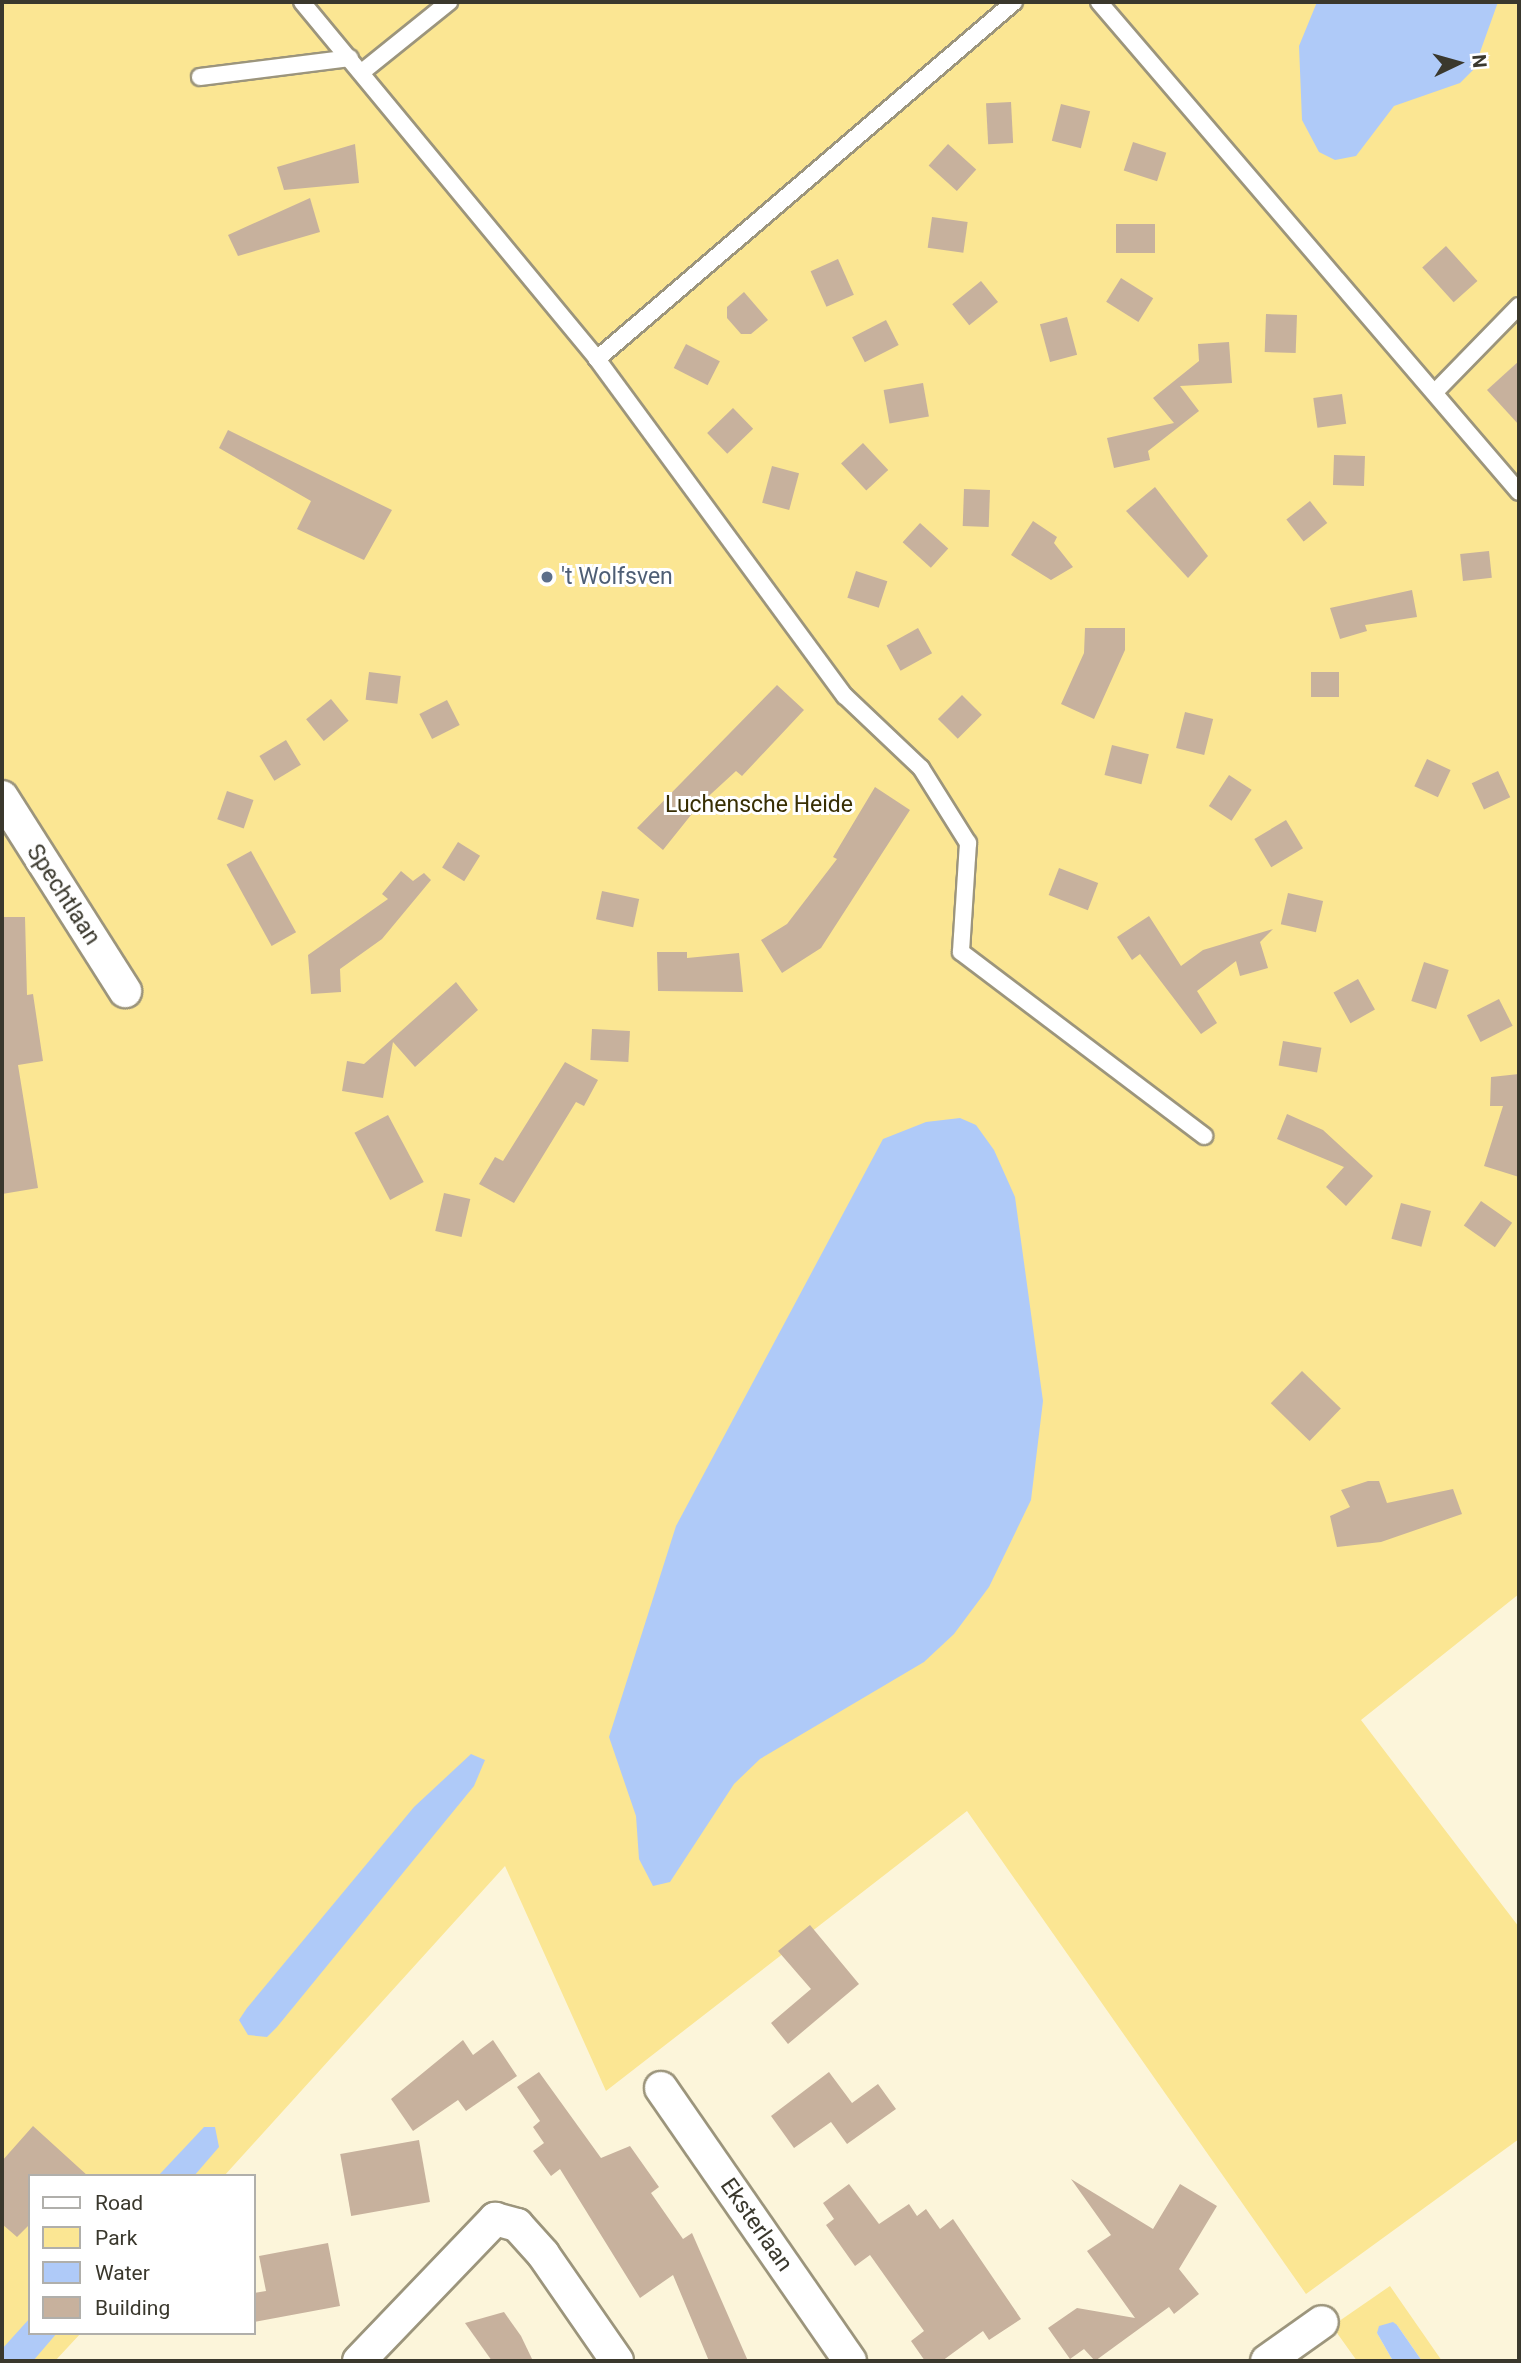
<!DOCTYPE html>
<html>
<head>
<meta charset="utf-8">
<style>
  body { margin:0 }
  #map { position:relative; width:1521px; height:2363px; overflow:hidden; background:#fcf5da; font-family:Roboto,sans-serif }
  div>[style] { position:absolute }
  .green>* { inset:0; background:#fbe693 }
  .water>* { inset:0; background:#afcaf8 }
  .building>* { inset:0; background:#c7b19d; transform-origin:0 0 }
  .roads { filter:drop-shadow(2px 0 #9c957c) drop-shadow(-2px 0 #9c957c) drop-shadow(0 2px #9c957c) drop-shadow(0 -2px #9c957c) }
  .lane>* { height:16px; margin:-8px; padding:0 8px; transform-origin:8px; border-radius:8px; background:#fff }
  .street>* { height:32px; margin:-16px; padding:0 16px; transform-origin:16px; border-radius:16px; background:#fff }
  .dots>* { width:19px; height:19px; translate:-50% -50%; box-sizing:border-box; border:4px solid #fff; border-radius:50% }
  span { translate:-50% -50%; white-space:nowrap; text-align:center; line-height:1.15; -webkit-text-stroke:6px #fff; paint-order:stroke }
  .service-label { font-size:23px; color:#4e5e75 }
  .left { translate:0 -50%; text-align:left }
  .park-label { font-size:23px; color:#382f04 }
  .street-label { font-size:23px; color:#3a382d }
  .frame { position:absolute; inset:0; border:4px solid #3a382d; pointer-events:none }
  .legend { position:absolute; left:28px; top:2174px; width:228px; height:161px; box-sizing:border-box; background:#fff; border:2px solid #b0afab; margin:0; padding:9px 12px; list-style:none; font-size:21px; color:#3a382d }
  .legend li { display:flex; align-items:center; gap:14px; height:35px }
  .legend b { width:35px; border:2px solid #b0afab }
  .north { position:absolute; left:1423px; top:28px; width:70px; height:70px; -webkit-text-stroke:5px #fff; paint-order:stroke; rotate:85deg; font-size:19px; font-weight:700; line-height:28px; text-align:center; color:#3a382d }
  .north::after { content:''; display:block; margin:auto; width:24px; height:32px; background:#3a382d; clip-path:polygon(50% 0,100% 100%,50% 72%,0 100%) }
</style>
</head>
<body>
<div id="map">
  <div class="green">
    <div style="clip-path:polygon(2px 2px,1519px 2px,1519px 1594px,1361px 1720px,1519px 1927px,1519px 2139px,1306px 2294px,967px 1811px,606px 2091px,505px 1866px,224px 2176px,30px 2176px,30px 2333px,81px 2333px,55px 2361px,2px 2361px)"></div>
    <div style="clip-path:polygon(1390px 2286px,1399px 2299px,1442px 2361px,1422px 2361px,1397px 2325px,1377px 2333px,1393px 2361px,1357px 2361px,1332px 2326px)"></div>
  </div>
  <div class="water">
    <div style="clip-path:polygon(1317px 2px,1498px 2px,1474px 69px,1460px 83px,1394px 106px,1356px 156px,1335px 160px,1319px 152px,1302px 120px,1299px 46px)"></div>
    <div style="clip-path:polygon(960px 1118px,976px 1125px,994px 1150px,1015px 1197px,1043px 1401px,1031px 1500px,989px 1587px,954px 1634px,924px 1662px,760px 1759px,734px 1784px,670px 1882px,653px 1886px,639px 1859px,636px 1816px,609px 1737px,676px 1526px,883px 1139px,926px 1122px)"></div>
    <div style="clip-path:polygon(471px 1754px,485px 1760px,474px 1786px,277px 2027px,267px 2037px,248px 2035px,239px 2020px,247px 2008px,414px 1807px)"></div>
    <div style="clip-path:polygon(204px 2127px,215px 2127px,219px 2147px,194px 2176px,158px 2176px)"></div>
    <div style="clip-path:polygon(30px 2318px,30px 2333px,57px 2333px,33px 2361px,2px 2361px,2px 2349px)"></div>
    <div style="clip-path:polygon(1393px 2322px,1397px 2325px,1422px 2361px,1393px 2361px,1377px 2333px,1379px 2326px)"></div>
  </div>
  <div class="building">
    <div style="left:1011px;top:102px;width:41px;height:25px;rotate:87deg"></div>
    <div style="left:1061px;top:104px;width:30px;height:38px;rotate:14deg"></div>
    <div style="left:1133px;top:142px;width:35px;height:30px;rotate:18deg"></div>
    <div style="clip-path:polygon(355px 144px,359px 183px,284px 190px,277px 167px)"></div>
    <div style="left:948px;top:144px;width:38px;height:29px;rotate:42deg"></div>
    <div style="clip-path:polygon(310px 198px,320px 232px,238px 256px,228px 235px)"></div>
    <div style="left:932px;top:217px;width:36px;height:31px;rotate:8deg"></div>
    <div style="left:1116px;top:224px;width:39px;height:29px"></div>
    <div style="left:1446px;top:246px;width:47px;height:32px;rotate:48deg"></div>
    <div style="left:838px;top:259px;width:39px;height:30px;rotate:66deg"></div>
    <div style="left:1121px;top:278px;width:38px;height:28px;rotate:32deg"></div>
    <div style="left:981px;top:281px;width:27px;height:37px;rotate:51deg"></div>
    <div style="clip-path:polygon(744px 292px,768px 320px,751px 334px,741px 334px,727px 318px,727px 307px)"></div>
    <div style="left:1266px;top:314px;width:31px;height:38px;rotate:2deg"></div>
    <div style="left:1067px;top:317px;width:39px;height:28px;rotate:75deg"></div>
    <div style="left:886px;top:320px;width:28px;height:38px;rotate:63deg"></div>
    <div style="clip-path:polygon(1229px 342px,1232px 383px,1180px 386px,1199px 411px,1148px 451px,1150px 460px,1114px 468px,1107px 438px,1174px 423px,1153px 398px,1199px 361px,1198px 344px)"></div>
    <div style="left:686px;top:344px;width:38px;height:27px;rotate:27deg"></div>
    <div style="clip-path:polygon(1519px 361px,1519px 425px,1487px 390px)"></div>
    <div style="left:923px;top:383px;width:34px;height:40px;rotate:80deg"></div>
    <div style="left:1342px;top:394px;width:30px;height:29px;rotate:82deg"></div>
    <div style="left:733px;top:408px;width:29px;height:36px;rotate:46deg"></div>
    <div style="clip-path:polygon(228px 430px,392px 510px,364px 560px,297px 529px,311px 501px,219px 448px)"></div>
    <div style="left:863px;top:443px;width:37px;height:30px;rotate:47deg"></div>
    <div style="left:1334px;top:455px;width:31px;height:30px;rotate:2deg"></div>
    <div style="left:772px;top:466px;width:28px;height:38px;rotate:15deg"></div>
    <div style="clip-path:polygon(1155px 487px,1208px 556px,1188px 578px,1126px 511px)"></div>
    <div style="left:964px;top:489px;width:26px;height:37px;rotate:2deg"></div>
    <div style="left:1310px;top:501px;width:28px;height:30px;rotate:52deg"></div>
    <div style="clip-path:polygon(1033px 521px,1057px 537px,1054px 543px,1073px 567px,1051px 580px,1011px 555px)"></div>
    <div style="left:920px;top:523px;width:38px;height:26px;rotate:42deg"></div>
    <div style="left:1489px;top:551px;width:27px;height:29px;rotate:84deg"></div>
    <div style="left:856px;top:571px;width:33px;height:28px;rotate:18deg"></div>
    <div style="clip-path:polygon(1412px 590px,1417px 617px,1365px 625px,1367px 631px,1340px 639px,1330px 608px)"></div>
    <div style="left:918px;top:628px;width:29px;height:36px;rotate:61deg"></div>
    <div style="clip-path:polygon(1085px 628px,1125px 628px,1125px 650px,1094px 719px,1061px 704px,1084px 653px)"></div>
    <div style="left:369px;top:672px;width:32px;height:28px;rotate:7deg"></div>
    <div style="left:1311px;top:672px;width:28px;height:25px"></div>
    <div style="clip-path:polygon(777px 685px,804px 710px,742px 776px,736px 771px,699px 805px,663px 850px,637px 828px)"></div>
    <div style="left:962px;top:695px;width:28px;height:34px;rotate:45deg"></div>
    <div style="left:331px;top:699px;width:28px;height:32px;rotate:51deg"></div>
    <div style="left:447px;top:700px;width:28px;height:31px;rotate:63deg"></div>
    <div style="left:1185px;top:712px;width:29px;height:37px;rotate:14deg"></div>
    <div style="left:286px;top:740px;width:29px;height:31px;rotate:59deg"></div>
    <div style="left:1112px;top:745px;width:38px;height:31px;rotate:14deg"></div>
    <div style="left:1427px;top:759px;width:26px;height:30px;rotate:25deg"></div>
    <div style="left:1498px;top:771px;width:29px;height:29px;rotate:65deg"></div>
    <div style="left:1229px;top:775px;width:27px;height:37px;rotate:33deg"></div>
    <div style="clip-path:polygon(875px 787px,910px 810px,821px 948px,782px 973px,761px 940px,787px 924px,837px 859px,833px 857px)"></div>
    <div style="left:227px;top:791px;width:28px;height:30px;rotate:19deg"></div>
    <div style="left:1286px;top:820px;width:33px;height:37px;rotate:59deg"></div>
    <div style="left:458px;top:842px;width:26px;height:30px;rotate:32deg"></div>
    <div style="left:251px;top:851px;width:93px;height:28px;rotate:61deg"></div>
    <div style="left:1059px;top:868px;width:42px;height:29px;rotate:21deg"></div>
    <div style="clip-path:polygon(401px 871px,413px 881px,424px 873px,431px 880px,382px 939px,340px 969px,341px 992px,311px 994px,308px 955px,388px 899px,382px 894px)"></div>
    <div style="left:602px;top:891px;width:38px;height:29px;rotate:12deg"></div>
    <div style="left:1288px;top:893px;width:36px;height:32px;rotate:13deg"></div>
    <div style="clip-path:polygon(1149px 916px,1181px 966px,1203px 950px,1273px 929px,1260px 942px,1268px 968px,1240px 976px,1236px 961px,1197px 991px,1217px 1023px,1201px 1034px,1140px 954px,1132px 960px,1117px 937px)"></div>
    <div style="clip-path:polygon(2px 917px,25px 917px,27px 995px,33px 994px,43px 1061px,18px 1065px,38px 1188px,2px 1194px)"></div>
    <div style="clip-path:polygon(657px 952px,687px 952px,687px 958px,739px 953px,743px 992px,658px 991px)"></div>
    <div style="left:1424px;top:962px;width:26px;height:41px;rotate:18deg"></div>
    <div style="left:1358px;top:979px;width:35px;height:28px;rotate:61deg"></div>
    <div style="clip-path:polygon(456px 982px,478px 1010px,415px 1067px,393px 1042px,383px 1098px,342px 1091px,347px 1061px,364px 1064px)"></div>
    <div style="left:1499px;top:999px;width:30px;height:36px;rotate:63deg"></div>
    <div style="left:592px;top:1029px;width:38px;height:31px;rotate:3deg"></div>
    <div style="left:1283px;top:1041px;width:39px;height:25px;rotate:10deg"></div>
    <div style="clip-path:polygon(565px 1062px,598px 1080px,584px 1106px,576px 1102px,514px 1203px,479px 1184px,495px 1157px,503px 1161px)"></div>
    <div style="clip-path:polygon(1519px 1074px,1519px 1177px,1484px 1166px,1503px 1106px,1490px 1106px,1491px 1077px)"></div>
    <div style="clip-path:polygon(1287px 1114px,1323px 1130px,1373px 1176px,1346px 1206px,1326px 1187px,1344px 1167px,1277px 1139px)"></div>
    <div style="left:388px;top:1115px;width:76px;height:38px;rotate:62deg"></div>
    <div style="left:444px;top:1193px;width:27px;height:39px;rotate:13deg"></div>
    <div style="left:1481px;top:1201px;width:38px;height:30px;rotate:35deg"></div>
    <div style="left:1401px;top:1203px;width:31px;height:37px;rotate:15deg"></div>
    <div style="left:1302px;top:1371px;width:54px;height:45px;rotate:44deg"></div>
    <div style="clip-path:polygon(1368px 1481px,1379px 1481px,1387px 1503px,1453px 1489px,1462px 1514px,1381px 1542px,1337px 1547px,1330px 1516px,1350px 1507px,1341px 1490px)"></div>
    <div style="clip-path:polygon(810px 1925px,859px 1984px,788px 2044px,771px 2023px,811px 1989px,778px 1951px)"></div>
    <div style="clip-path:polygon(463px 2040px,473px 2055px,493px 2040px,517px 2076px,466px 2111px,458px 2100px,413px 2131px,391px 2099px)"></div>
    <div style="clip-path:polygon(539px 2072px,601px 2158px,630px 2146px,659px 2187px,651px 2193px,683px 2239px,692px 2233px,748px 2361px,709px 2361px,673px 2275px,640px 2298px,560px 2169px,551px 2176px,533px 2151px,544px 2143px,533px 2127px,540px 2121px,517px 2087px)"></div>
    <div style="clip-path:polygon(829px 2072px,852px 2103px,878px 2084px,896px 2109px,847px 2144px,831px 2122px,794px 2148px,771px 2116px)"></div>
    <div style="clip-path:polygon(33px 2126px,88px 2176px,30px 2176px,30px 2224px,17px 2237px,2px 2224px,2px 2161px)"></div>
    <div style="left:419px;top:2140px;width:63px;height:80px;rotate:80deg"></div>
    <div style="clip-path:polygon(1071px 2179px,1153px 2229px,1180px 2184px,1217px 2206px,1179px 2269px,1199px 2294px,1174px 2314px,1169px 2307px,1095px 2361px,1084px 2349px,1070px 2359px,1048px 2328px,1077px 2308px,1135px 2318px,1087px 2251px,1111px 2235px)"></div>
    <div style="clip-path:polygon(849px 2184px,879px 2224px,909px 2204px,917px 2216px,926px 2209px,940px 2229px,953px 2219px,1021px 2319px,989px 2340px,983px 2331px,942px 2361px,925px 2361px,911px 2341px,924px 2331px,870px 2255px,855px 2266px,826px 2225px,834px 2219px,823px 2203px)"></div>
    <div style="clip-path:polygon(328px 2243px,340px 2306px,254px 2322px,254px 2293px,266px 2291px,259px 2256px)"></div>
    <div style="clip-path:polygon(504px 2312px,521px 2336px,533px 2361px,492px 2361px,465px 2323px)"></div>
  </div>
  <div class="roads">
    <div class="lane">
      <div style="left:302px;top:2px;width:463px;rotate:50.4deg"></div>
      <div style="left:597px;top:359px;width:418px;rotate:53.7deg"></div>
      <div style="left:845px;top:696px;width:105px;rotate:43.5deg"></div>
      <div style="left:921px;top:768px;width:89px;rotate:57.9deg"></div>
      <div style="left:968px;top:843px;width:109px;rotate:93.7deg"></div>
      <div style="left:961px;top:952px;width:305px;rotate:37.1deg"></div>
      <div style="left:1099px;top:2px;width:645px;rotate:49.4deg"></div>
      <div style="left:362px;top:72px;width:112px;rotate:-38.8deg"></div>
      <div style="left:200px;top:77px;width:151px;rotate:-7.2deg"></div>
      <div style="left:597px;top:359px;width:549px;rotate:-40.57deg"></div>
      <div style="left:1435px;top:392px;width:120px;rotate:-45.7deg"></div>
    </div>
    <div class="street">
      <div style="left:2px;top:797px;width:230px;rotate:57.6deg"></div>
      <div style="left:661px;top:2088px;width:332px;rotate:55.3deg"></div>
      <div style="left:359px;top:2361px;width:197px;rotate:-46.2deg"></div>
      <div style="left:495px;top:2219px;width:23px;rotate:15deg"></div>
      <div style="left:517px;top:2225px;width:39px;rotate:48deg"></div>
      <div style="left:543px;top:2254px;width:130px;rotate:55.3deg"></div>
      <div style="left:1267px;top:2361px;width:67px;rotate:-35.3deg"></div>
    </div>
  </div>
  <div class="dots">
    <div style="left:547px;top:577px;background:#5c6f8a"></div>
  </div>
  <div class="service-label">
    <span class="left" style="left:561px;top:577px">'t Wolfsven</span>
  </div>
  <div class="park-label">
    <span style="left:759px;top:805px">Luchensche Heide</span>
  </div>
  <div class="street-label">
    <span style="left:63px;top:895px;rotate:57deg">Spechtlaan</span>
    <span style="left:756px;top:2225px;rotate:55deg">Eksterlaan</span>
  </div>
  <div class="frame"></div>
  <ul class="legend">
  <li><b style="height:9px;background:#fff"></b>Road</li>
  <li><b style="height:19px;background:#fbe693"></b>Park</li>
  <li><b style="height:19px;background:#afcaf8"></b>Water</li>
  <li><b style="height:19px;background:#c7b19d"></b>Building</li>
  </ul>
  <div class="north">N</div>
</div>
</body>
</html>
